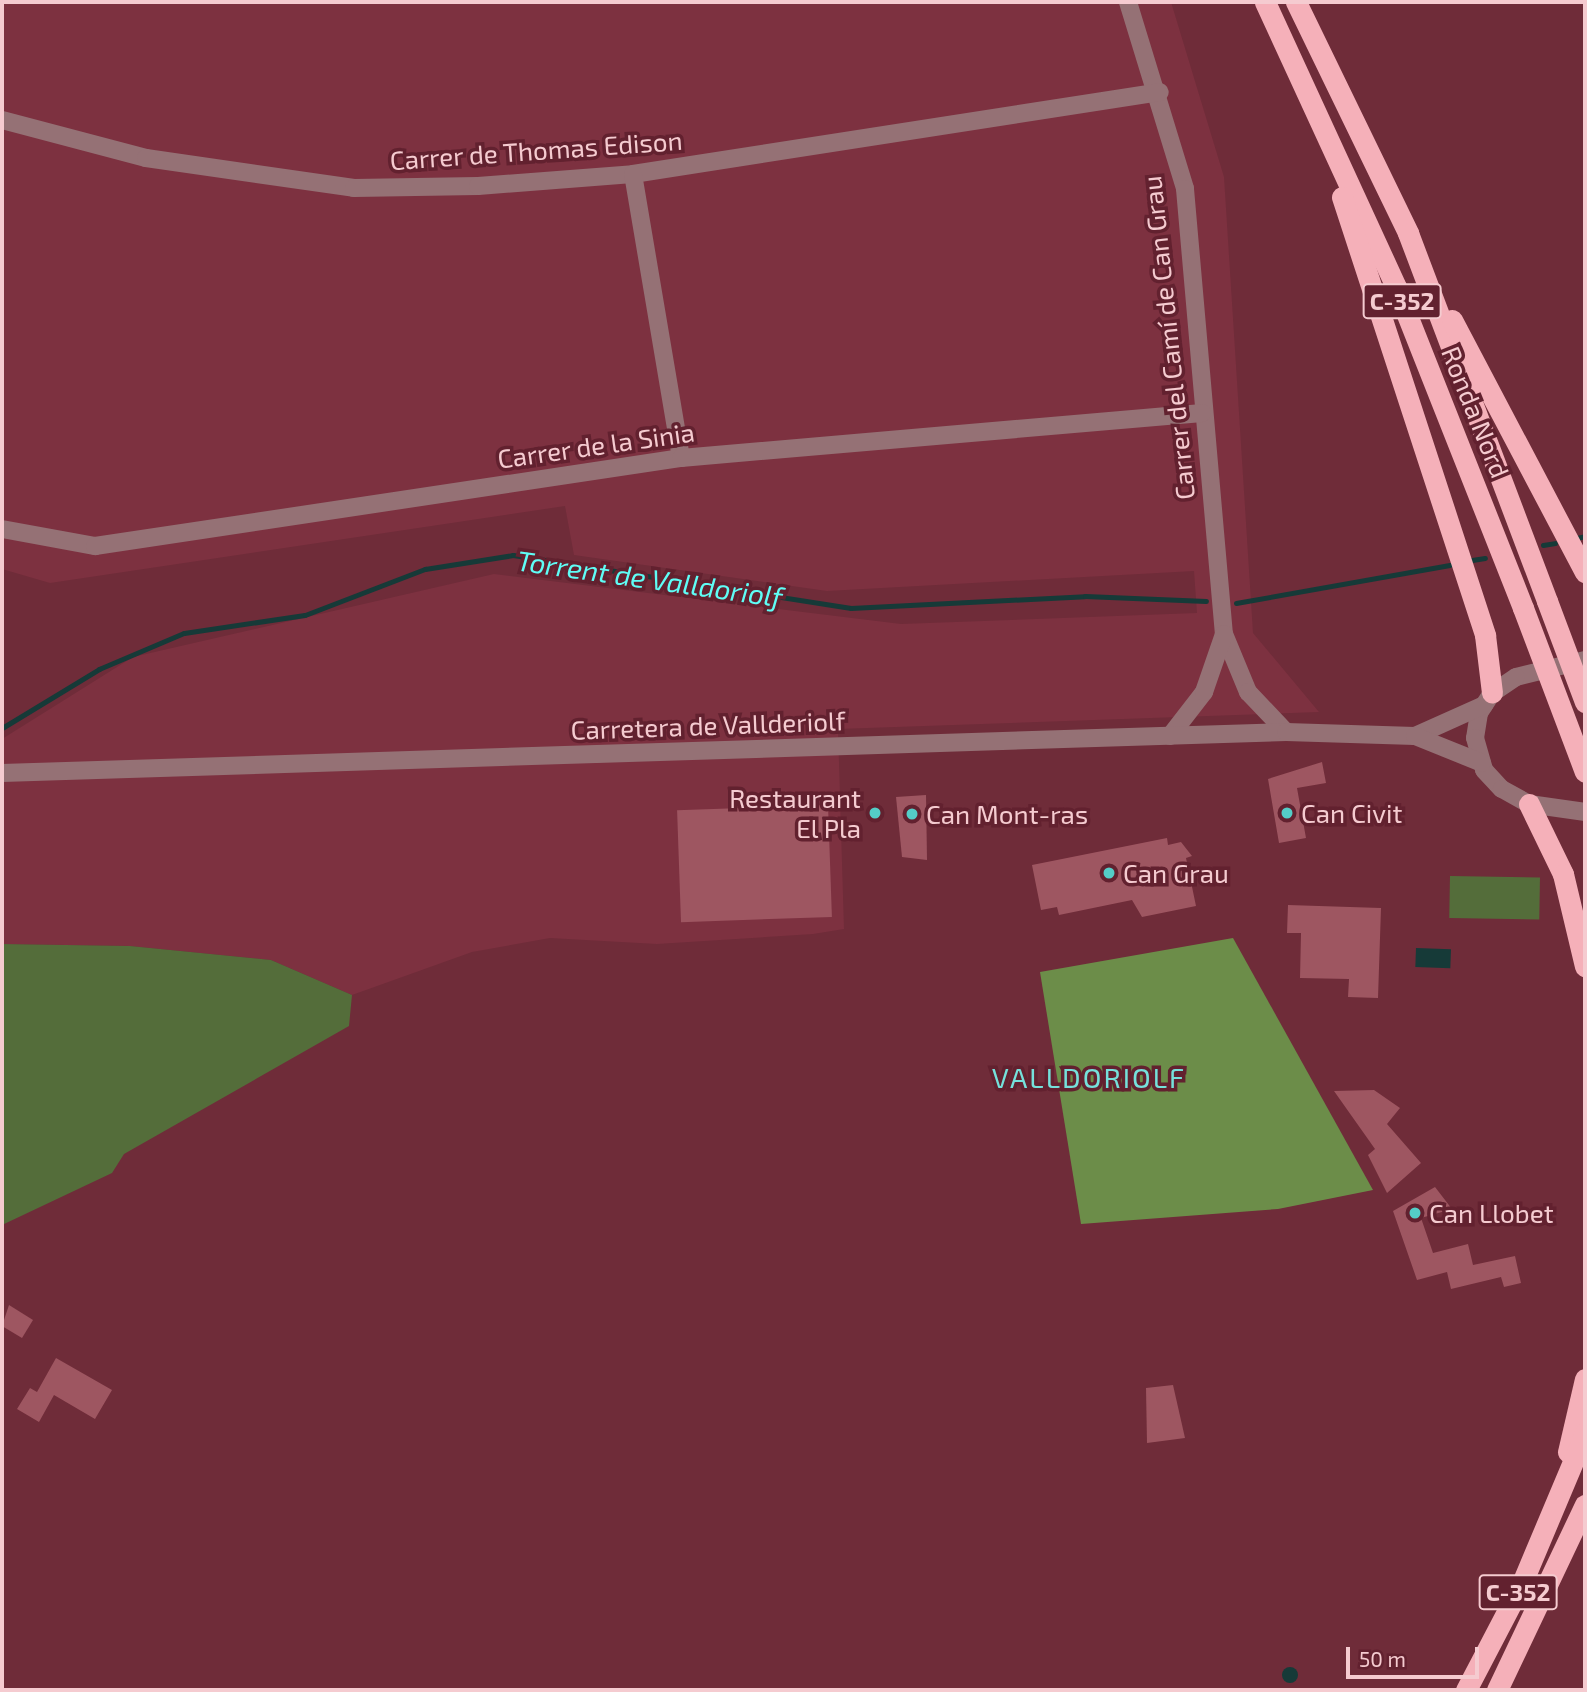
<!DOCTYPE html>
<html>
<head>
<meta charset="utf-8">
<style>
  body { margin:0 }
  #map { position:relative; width:1587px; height:1692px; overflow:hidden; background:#6f2c39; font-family:"Exo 2",sans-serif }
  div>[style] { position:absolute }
  .built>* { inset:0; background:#7d3140 }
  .green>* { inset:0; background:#546d3a; transform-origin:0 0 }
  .forest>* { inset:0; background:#6c8d49 }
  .water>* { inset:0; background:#163a38; transform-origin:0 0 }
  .round { border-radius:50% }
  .stream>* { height:5px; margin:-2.5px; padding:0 2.5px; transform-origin:2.5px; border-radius:2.5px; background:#163a38 }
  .building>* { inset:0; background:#9e5661; transform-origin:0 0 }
  .minor>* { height:18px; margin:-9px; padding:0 9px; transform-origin:9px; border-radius:9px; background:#957175 }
  .highway>* { height:21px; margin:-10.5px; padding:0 10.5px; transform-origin:10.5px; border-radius:10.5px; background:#f5b0b9 }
  .highway-bridge>* { height:21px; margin:-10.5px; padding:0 10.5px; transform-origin:10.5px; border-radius:10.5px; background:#f5b0b9 }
  .dots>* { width:19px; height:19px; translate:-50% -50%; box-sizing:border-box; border:4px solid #62212f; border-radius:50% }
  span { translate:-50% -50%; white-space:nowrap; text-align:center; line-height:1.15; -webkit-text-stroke:7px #62212f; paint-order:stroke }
  .shield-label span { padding:2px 5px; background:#62212f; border:2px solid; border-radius:5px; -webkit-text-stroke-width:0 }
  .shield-label { font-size:24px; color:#f5cbd0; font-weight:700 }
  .street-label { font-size:26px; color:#f5cbd0 }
  .poi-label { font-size:26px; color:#f5cbd0 }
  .right { translate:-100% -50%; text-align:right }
  .left { translate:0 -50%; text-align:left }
  .water-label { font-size:28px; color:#5ffdf6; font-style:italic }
  .neighbourhood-label { font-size:28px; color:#75e1db; letter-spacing:2px }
  .frame { position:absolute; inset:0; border:4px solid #f5cbd0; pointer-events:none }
  .scale { position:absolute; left:1346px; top:1647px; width:133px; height:32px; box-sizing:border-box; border:4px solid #f5cbd0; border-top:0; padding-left:9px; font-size:21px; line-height:24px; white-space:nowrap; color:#f5cbd0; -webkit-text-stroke:5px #62212f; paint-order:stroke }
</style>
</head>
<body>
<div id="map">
  <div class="built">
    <div style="clip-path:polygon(2px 2px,1171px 2px,1224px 177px,1253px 633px,1319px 712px,838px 729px,844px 929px,813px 934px,657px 944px,550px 938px,472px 952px,352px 995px,271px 960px,130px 946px,2px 944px,2px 739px,133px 657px,494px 574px,901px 624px,1197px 613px,1194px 571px,827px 591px,574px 555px,565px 506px,50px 583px,2px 569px)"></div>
  </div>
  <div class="green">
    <div style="left:1450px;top:876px;width:90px;height:42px;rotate:1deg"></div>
    <div style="clip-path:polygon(2px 944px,130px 946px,271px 960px,352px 995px,349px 1026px,124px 1154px,112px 1173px,2px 1225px)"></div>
  </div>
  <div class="forest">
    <div style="clip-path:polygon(1233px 938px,1373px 1190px,1278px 1209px,1081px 1224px,1040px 972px)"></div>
  </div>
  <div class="water">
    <div style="left:1416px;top:948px;width:35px;height:19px;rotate:2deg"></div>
    <div class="round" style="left:1282px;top:1667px;width:16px;height:16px"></div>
  </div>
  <div class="stream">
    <div style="left:1577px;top:538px;width:8px;rotate:-14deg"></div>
    <div style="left:1543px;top:545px;width:12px;rotate:-9deg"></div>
    <div style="left:1472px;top:560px;width:13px;rotate:-9deg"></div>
    <div style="left:1236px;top:603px;width:217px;rotate:-10.1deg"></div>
    <div style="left:2px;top:728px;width:114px;rotate:-31.3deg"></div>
    <div style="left:99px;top:669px;width:92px;rotate:-23deg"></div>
    <div style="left:184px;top:633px;width:122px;rotate:-8.5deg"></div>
    <div style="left:305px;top:615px;width:129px;rotate:-21deg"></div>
    <div style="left:425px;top:569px;width:89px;rotate:-9deg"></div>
    <div style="left:513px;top:555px;width:342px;rotate:8.9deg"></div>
    <div style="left:851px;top:608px;width:234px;rotate:-2.9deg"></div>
    <div style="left:1085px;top:596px;width:121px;rotate:2.4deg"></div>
  </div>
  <div class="building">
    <div style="clip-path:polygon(1322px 762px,1326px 783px,1297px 788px,1306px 838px,1279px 843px,1268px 779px)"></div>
    <div style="clip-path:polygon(926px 795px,927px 860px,902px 857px,896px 797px)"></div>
    <div style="left:828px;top:805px;width:112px;height:151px;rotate:88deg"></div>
    <div style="clip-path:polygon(1167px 838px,1168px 845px,1181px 842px,1192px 856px,1186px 858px,1196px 906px,1142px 917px,1132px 900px,1059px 915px,1057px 907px,1041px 910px,1032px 865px)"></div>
    <div style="clip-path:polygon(1288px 905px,1381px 908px,1378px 998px,1348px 997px,1349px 979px,1300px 978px,1301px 933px,1287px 933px)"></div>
    <div style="clip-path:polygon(1374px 1090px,1400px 1108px,1387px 1124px,1421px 1163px,1387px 1193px,1368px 1155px,1375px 1149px,1334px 1091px)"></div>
    <div style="clip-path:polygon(1435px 1187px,1452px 1209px,1421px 1218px,1433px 1253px,1468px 1244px,1473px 1265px,1515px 1256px,1521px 1283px,1504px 1287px,1501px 1277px,1451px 1289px,1447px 1272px,1417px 1280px,1393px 1211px)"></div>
    <div style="clip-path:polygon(9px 1305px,33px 1320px,22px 1338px,2px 1326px)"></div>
    <div style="clip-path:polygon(56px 1358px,112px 1390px,95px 1419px,54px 1395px,39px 1422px,17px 1409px,30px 1388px,37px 1392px)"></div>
    <div style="clip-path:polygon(1173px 1385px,1185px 1438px,1147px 1443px,1146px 1388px)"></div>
  </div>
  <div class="minor">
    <div style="left:1128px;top:2px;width:195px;rotate:73deg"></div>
    <div style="left:1185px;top:189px;width:447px;rotate:85deg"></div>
    <div style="left:1224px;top:634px;width:63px;rotate:67.5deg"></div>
    <div style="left:1248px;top:692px;width:55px;rotate:46.5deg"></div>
    <div style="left:2px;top:120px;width:149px;rotate:14.8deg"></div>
    <div style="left:146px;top:158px;width:210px;rotate:8.2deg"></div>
    <div style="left:354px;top:188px;width:124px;rotate:-0.9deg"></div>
    <div style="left:478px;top:186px;width:155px;rotate:-4.4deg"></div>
    <div style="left:633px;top:174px;width:533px;rotate:-8.84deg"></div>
    <div style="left:633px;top:174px;width:288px;rotate:80.4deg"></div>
    <div style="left:2px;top:529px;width:95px;rotate:10.4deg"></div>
    <div style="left:95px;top:546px;width:593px;rotate:-8.54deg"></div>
    <div style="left:681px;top:458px;width:523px;rotate:-4.94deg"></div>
    <div style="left:1585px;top:660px;width:71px;rotate:166.2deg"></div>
    <div style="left:1516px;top:677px;width:29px;rotate:146deg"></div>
    <div style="left:1492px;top:693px;width:24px;rotate:123deg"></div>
    <div style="left:1479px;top:713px;width:25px;rotate:99deg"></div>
    <div style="left:1475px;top:738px;width:33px;rotate:74deg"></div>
    <div style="left:1484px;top:770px;width:26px;rotate:47deg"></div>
    <div style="left:1502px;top:789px;width:31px;rotate:29deg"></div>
    <div style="left:1529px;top:804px;width:57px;rotate:8.1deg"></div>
    <div style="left:1170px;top:736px;width:56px;rotate:-52.3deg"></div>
    <div style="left:1204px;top:692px;width:61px;rotate:-71deg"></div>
    <div style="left:1415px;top:736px;width:76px;rotate:-24.2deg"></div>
    <div style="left:2px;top:773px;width:1285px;rotate:-1.83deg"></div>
    <div style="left:1286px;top:732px;width:129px;rotate:1.8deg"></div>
    <div style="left:1415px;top:736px;width:72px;rotate:21.9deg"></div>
  </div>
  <div class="highway">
    <div style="left:1265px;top:2px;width:314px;rotate:65.3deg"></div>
    <div style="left:1396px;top:287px;width:345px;rotate:68.4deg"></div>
    <div style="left:1296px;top:2px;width:257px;rotate:64.1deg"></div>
    <div style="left:1408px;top:233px;width:393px;rotate:69.3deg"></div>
    <div style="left:1342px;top:197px;width:461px;rotate:71.9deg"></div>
    <div style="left:1485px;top:635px;width:58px;rotate:83.1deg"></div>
    <div style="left:1452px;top:320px;width:285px;rotate:62.2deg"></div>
    <div style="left:1529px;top:804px;width:78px;rotate:64.1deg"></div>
    <div style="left:1563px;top:874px;width:95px;rotate:76.6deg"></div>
    <div style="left:1568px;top:1452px;width:75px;rotate:-76.9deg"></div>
    <div style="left:1466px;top:1690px;width:121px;rotate:-62.4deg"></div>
    <div style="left:1522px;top:1583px;width:163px;rotate:-67.2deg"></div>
    <div style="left:1497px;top:1690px;width:205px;rotate:-64.6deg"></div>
  </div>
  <div class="highway-bridge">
    <div style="left:1547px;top:601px;width:108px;rotate:69.4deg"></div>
    <div style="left:1523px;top:608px;width:175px;rotate:69.3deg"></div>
  </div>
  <div class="dots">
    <div style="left:875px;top:813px;background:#54cdc7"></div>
    <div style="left:1287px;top:813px;background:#54cdc7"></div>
    <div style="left:912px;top:814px;background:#54cdc7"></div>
    <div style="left:1109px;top:873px;background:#54cdc7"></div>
    <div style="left:1415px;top:1213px;background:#54cdc7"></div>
  </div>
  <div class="shield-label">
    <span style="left:1402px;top:301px">C-352</span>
    <span style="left:1518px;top:1592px">C-352</span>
  </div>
  <div class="street-label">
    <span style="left:536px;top:150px;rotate:-4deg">Carrer de Thomas Edison</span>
    <span style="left:1168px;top:338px;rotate:-96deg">Carrer del Camí de Can Grau</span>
    <span style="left:1476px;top:412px;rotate:68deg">Ronda Nord</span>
    <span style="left:596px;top:445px;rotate:-8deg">Carrer de la Sinia</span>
    <span style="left:708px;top:725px;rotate:-2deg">Carretera de Vallderiolf</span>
  </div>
  <div class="poi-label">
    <span class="right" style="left:861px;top:813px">Restaurant<br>El Pla</span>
    <span class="left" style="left:1301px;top:813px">Can Civit</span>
    <span class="left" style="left:926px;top:814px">Can Mont-ras</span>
    <span class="left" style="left:1123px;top:873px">Can Grau</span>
    <span class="left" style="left:1429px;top:1213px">Can Llobet</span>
  </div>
  <div class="water-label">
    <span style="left:650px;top:578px;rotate:8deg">Torrent de Valldoriolf</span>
  </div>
  <div class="neighbourhood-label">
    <span style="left:1089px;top:1077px">VALLDORIOLF</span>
  </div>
  <div class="frame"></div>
  <div class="scale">50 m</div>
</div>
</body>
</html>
